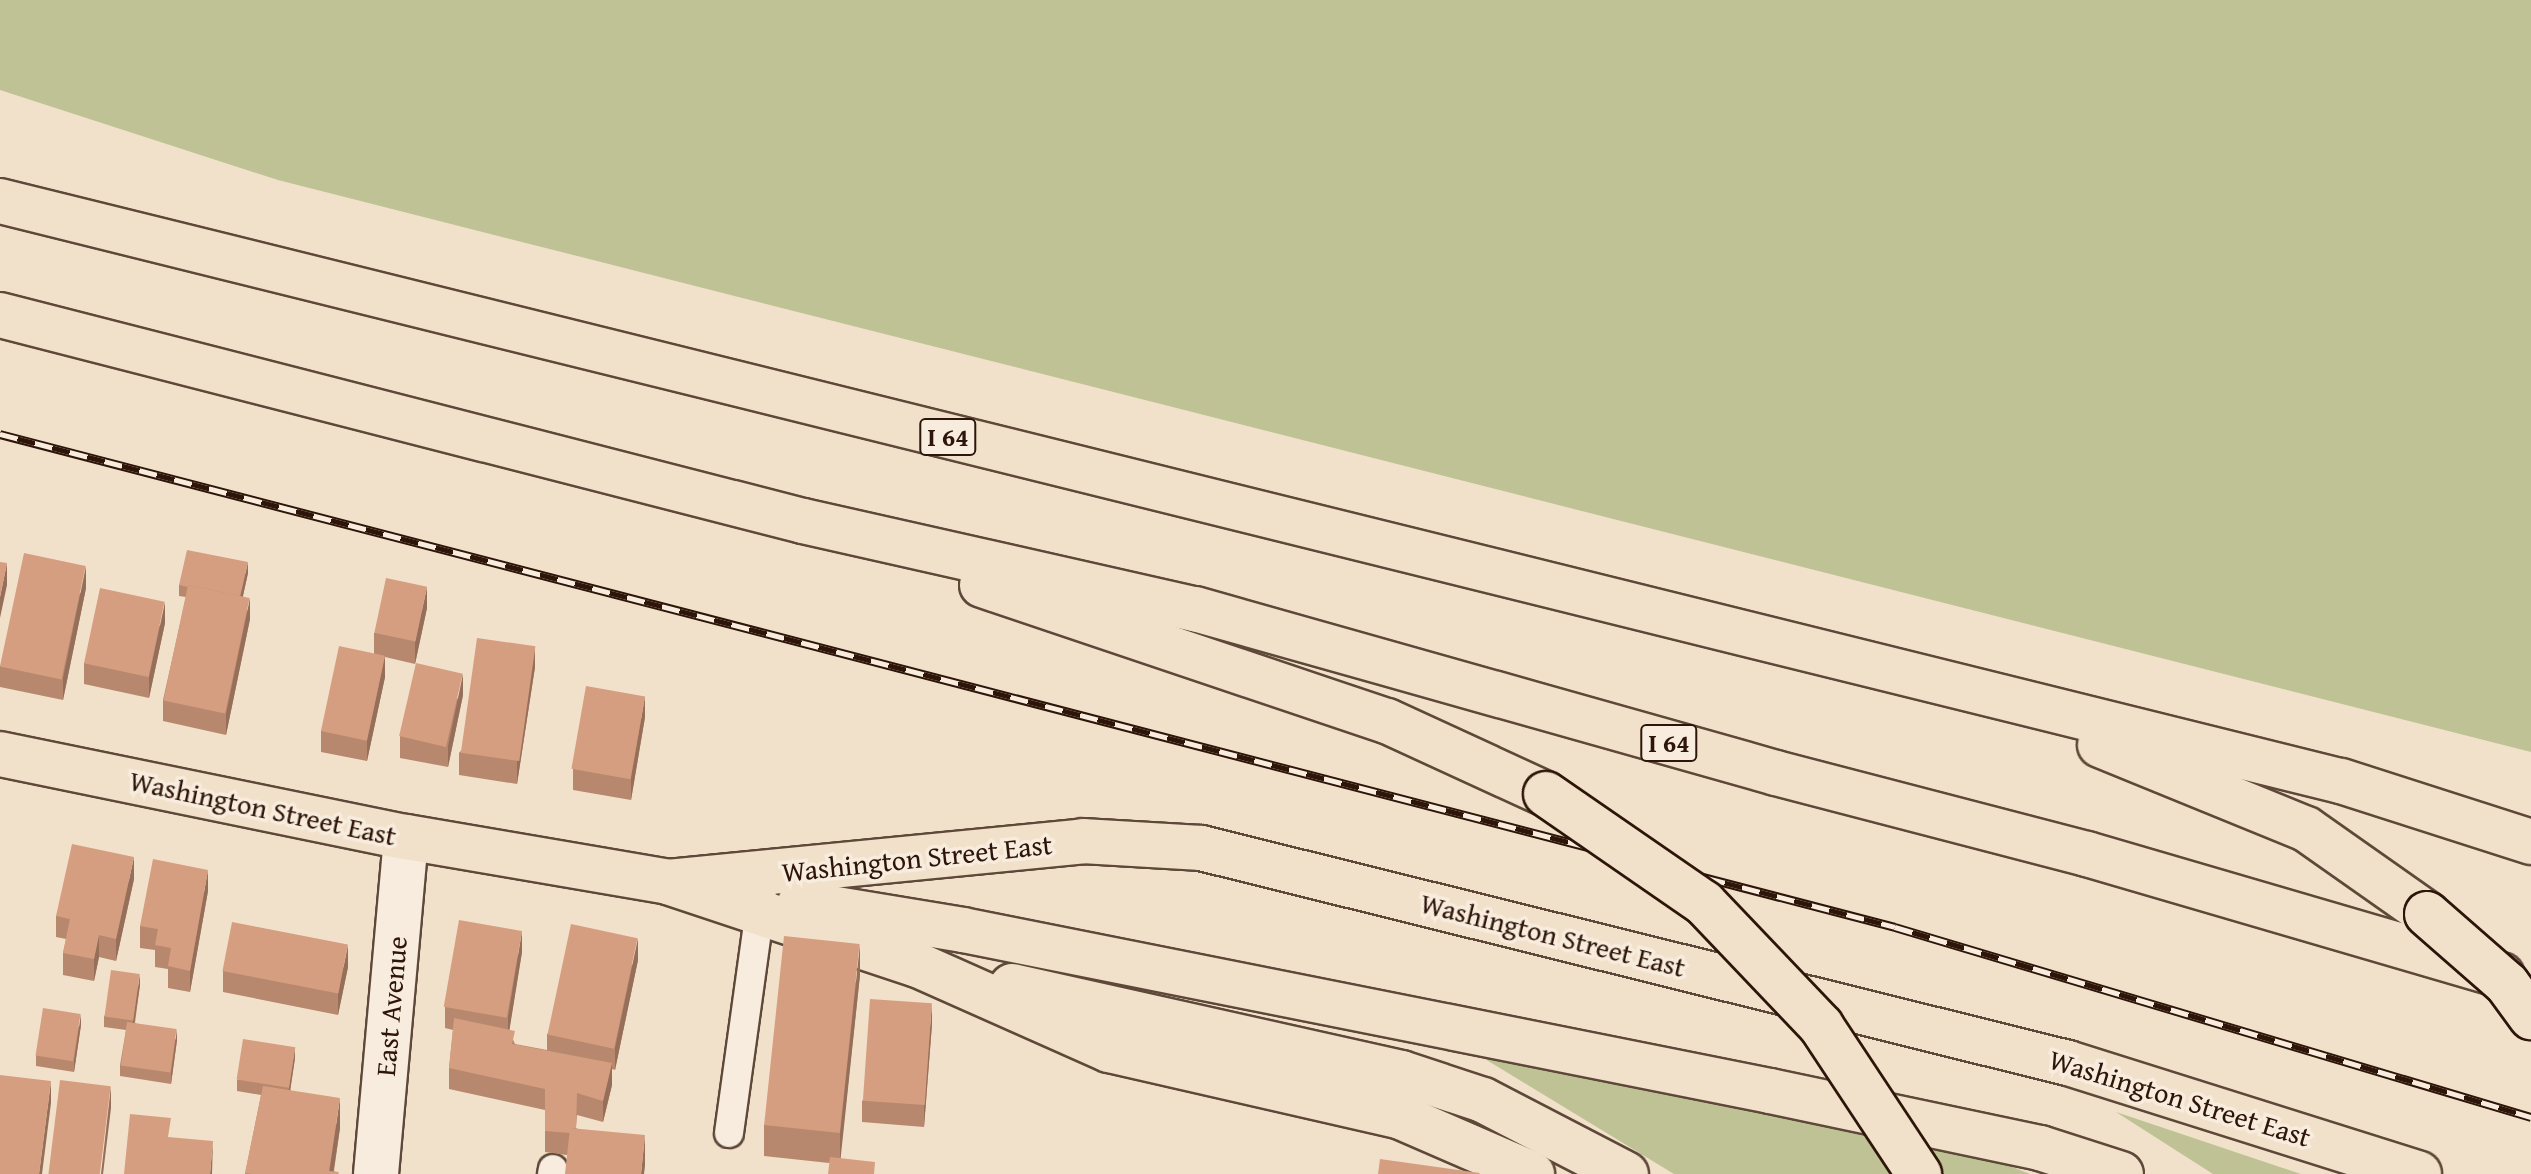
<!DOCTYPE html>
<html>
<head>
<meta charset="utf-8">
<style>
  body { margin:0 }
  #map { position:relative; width:2531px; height:1174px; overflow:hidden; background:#f2e1ca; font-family:"Gentium Book Plus",serif }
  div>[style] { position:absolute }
  .green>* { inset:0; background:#bec294 }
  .roads { filter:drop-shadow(2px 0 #5e4839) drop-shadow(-2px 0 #5e4839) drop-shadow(0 2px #5e4839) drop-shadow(0 -2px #5e4839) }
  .service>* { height:28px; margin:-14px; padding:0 14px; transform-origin:14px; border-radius:14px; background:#f7ecdd }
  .minor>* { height:44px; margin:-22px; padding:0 22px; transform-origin:22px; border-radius:22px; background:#f7ecdd }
  .primary>* { height:44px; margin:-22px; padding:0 22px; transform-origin:22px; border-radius:22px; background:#f2e1ca }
  .motorway>* { height:44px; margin:-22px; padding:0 22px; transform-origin:22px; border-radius:22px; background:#f2e1ca }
  .rail>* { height:9px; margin-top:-4.5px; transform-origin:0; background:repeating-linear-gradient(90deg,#f7ecdd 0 18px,#2d1509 0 36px); box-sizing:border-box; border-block:2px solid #2d1509 }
  .bridges { filter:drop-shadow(2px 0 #2d1509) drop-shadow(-2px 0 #2d1509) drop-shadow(0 2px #2d1509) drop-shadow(0 -2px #2d1509) }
  .motorway-bridge>* { height:44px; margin:-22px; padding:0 22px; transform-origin:22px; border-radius:22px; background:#f2e1ca }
  .wall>* { inset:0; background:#b8886e }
  .shaded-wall>* { inset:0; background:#966f5a }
  .building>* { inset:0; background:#d69e80; transform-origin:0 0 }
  span { translate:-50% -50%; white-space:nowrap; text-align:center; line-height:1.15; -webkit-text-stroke:7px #f7ecdd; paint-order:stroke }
  .shield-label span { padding:2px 6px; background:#f7ecdd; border:2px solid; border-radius:6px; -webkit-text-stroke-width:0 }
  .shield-label { font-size:26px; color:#2d1509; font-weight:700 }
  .street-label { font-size:28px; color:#2d1509 }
</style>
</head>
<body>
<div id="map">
  <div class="green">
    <div style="clip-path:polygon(0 0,2531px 0,2531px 752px,278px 180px,0 90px)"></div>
    <div style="clip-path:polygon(1467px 1048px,1967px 1149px,2030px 1174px,1674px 1174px)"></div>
    <div style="clip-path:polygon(2116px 1112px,2301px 1174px,2213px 1174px)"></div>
  </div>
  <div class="roads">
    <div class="service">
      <div style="left:729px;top:1133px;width:239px;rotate:-82.1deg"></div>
      <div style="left:552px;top:1174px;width:5px;rotate:-79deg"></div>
    </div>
    <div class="minor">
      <div style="left:376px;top:1174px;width:338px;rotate:-84.9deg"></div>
    </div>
    <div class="primary">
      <div style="left:0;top:754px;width:414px;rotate:11.6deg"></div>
      <div style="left:406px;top:837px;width:266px;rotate:9.7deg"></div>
      <div style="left:668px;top:882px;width:263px;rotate:18.4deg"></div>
      <div style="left:918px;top:965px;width:209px;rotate:24deg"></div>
      <div style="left:1109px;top:1050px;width:300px;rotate:12.9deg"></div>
      <div style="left:1401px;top:1117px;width:143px;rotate:23.5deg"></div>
      <div style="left:668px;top:882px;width:417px;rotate:-5.6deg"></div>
      <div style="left:1083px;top:841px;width:118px;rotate:3.4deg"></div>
      <div style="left:1201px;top:848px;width:893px;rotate:13.93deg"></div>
      <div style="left:2068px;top:1063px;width:368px;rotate:17.5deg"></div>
      <div style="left:800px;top:903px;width:165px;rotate:9.4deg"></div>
      <div style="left:963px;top:930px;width:823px;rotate:11.28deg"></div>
      <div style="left:1770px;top:1091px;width:276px;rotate:11.9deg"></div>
      <div style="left:2040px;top:1148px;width:85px;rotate:17.8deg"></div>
      <div style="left:1012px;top:986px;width:399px;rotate:12.6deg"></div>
      <div style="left:1401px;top:1073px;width:86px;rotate:18.2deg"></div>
      <div style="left:1483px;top:1100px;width:161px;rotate:27.4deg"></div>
    </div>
    <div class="motorway">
      <div style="left:0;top:201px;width:2412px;rotate:13.92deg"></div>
      <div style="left:2341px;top:781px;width:200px;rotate:17.8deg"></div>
      <div style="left:0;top:315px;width:829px;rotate:14.39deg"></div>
      <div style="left:803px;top:521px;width:402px;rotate:12.7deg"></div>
      <div style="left:1195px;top:609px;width:604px;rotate:15.76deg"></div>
      <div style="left:1776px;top:773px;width:321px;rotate:14.6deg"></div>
      <div style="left:2087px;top:854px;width:432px;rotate:16.3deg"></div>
      <div style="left:982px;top:585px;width:427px;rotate:18.6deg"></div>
      <div style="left:1387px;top:721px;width:175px;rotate:24.7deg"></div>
      <div style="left:2100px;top:745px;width:222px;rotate:22.2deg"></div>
      <div style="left:2306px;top:829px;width:148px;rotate:35.1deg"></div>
    </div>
  </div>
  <div class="rail">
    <div style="left:0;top:434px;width:1958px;rotate:14.58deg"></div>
    <div style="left:1895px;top:927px;width:664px;rotate:16.63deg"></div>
  </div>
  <div class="bridges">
    <div class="motorway-bridge">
      <div style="left:1546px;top:794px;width:192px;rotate:34.6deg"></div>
      <div style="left:1704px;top:903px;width:170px;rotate:46.4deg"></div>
      <div style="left:1821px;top:1026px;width:178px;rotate:56.5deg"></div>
      <div style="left:2427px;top:914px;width:106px;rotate:41.2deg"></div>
      <div style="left:2507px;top:984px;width:41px;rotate:54deg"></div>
    </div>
  </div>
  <div class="wall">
    <div style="clip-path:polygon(248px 573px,243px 596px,250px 619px,226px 735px,163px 721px,163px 700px,186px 597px,179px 596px,179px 585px)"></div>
    <div style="clip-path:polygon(86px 588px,63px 700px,0 687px,0 666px)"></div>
    <div style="clip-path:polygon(427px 608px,415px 664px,385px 657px,385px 677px,367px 761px,321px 752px,321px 731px,374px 654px,374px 633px)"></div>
    <div style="clip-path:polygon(165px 623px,149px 698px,84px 684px,84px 663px)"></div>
    <div style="clip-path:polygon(535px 667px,517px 784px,459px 775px,459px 753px)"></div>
    <div style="clip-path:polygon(463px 695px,448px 767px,400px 758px,400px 736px)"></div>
    <div style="clip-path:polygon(645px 717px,631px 800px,573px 790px,573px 769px)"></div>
    <div style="clip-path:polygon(134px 879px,116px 961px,99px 957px,94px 981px,63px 975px,63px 953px,66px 939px,56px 937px,56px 916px)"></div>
    <div style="clip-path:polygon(208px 891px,190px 992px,168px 988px,168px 969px,155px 967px,155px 950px,140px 948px,140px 926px)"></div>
    <div style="clip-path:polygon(522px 952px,509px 1030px,515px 1044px,547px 1050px,547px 1034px,638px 960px,615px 1070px,612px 1069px,612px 1085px,603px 1122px,577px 1115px,576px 1128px,645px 1166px,545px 1152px,545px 1110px,449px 1089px,449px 1068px,453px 1030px,445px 1028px,445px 1007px)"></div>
    <div style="clip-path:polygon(348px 967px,338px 1015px,223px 992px,223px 971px)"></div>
    <div style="clip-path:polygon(860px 975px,840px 1158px,829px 1163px,764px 1156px,764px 1125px)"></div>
    <div style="clip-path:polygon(140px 985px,135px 1023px,177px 1040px,171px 1084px,120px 1076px,120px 1065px,126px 1030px,104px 1027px,104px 1016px)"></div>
    <div style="clip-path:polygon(932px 1024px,924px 1127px,862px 1122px,862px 1101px)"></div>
    <div style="clip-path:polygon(81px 1025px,74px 1072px,36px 1066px,36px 1055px)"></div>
    <div style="clip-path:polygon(295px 1058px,290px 1090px,340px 1128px,334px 1171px,339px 1174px,245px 1174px,261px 1095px,237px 1091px,237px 1080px)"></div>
  </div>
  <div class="shaded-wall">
    <div style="clip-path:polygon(248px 562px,248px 573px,240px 609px,240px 598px)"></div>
    <div style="clip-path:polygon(7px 563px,7px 585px,0 618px,0 597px)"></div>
    <div style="clip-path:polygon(86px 566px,86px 588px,63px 700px,63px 678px)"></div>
    <div style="clip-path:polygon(427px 587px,427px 608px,415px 664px,415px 642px)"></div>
    <div style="clip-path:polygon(250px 598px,250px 619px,226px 735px,226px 714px)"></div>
    <div style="clip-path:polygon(165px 602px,165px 623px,149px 698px,149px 677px)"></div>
    <div style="clip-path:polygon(535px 646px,535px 667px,517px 784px,517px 762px)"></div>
    <div style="clip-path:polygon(385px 656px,385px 677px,367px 761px,367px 740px)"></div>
    <div style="clip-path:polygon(463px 674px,463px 695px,448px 767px,448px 746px)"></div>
    <div style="clip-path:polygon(645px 696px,645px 717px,631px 800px,631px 778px)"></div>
    <div style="clip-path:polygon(134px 857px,134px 879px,116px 961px,116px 939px)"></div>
    <div style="clip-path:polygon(208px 870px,208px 891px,190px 992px,190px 971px)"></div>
    <div style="clip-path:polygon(522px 931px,522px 952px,508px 1039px,508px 1017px)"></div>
    <div style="clip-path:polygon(99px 935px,99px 957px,94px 981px,94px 959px)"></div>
    <div style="clip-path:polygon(638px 938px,638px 960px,615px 1070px,615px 1048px)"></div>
    <div style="clip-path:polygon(860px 944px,860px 975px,840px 1164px,840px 1134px)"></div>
    <div style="clip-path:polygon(348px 945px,348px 967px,338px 1015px,338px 994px)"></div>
    <div style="clip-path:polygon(140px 974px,140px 985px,133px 1031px,133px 1020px)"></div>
    <div style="clip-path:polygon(932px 1003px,932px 1024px,924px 1127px,924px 1105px)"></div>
    <div style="clip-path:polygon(81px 1014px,81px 1025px,74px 1072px,74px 1061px)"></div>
    <div style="clip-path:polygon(177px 1029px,177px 1040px,171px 1084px,171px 1073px)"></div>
    <div style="clip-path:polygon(295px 1047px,295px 1058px,289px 1099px,289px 1088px)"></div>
    <div style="clip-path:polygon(612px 1063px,612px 1085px,603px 1122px,603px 1101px)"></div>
    <div style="clip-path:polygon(51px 1081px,51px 1103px,42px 1174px,39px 1174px)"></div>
    <div style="clip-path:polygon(111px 1086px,111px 1108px,103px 1174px,101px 1174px)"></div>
    <div style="clip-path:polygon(340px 1098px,340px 1128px,333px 1174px,329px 1174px)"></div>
    <div style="clip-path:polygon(645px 1135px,645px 1166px,644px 1174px,641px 1174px)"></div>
    <div style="clip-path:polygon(213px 1141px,212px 1174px,210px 1174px)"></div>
  </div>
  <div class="building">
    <div style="clip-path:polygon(187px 550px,248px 562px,240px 596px,188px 585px,188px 587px,179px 585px)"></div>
    <div style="left:24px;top:553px;width:63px;height:116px;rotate:12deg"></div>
    <div style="clip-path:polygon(0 562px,7px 563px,0 597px)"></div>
    <div style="left:386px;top:578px;width:42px;height:56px;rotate:12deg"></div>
    <div style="left:188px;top:585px;width:63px;height:118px;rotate:12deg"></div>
    <div style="left:100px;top:588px;width:66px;height:77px;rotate:12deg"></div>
    <div style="left:477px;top:638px;width:59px;height:116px;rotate:8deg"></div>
    <div style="left:339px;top:646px;width:47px;height:87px;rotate:12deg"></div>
    <div style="left:416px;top:663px;width:48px;height:75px;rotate:13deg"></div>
    <div style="left:586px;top:686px;width:60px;height:84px;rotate:10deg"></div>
    <div style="clip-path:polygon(72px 844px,134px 857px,116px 939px,99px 935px,94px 959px,63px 953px,70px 919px,56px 916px)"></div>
    <div style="clip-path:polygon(153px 859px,208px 870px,190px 971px,168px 966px,171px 948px,155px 945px,158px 929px,140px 926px)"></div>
    <div style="left:459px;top:920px;width:64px;height:88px;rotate:10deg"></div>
    <div style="left:232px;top:922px;width:118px;height:50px;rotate:11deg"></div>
    <div style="left:571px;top:924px;width:68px;height:113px;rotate:12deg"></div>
    <div style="left:784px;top:936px;width:76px;height:190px;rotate:6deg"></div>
    <div style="left:111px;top:970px;width:29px;height:47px;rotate:8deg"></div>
    <div style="left:870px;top:999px;width:62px;height:102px;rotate:4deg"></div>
    <div style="left:43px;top:1008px;width:38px;height:48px;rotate:9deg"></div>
    <div style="clip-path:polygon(454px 1018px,515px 1031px,512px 1044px,612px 1063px,603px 1101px,577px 1093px,576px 1128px,570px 1128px,570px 1133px,545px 1131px,545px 1089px,449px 1068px)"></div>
    <div style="left:127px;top:1022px;width:50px;height:44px;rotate:8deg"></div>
    <div style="left:243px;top:1039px;width:53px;height:41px;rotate:9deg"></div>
    <div style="clip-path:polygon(0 1075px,51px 1081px,39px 1174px,0 1174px)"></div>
    <div style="left:60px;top:1080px;width:51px;height:95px;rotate:7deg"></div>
    <div style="clip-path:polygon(263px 1086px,340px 1098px,329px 1171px,339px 1172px,338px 1174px,252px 1174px,245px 1173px)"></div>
    <div style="clip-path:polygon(130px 1114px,171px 1118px,168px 1137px,213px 1141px,210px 1174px,124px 1174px)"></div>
    <div style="clip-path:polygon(570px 1128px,645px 1135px,641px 1174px,565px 1174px)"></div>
    <div style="clip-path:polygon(830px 1157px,875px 1162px,874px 1174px,828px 1174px)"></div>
    <div style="clip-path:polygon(1380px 1159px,1480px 1173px,1479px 1174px,1378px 1174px)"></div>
  </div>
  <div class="shield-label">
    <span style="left:948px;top:437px">I 64</span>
    <span style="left:1669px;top:743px">I 64</span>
  </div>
  <div class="street-label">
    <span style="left:263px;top:808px;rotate:12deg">Washington Street East</span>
    <span style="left:917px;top:858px;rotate:-6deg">Washington Street East</span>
    <span style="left:1553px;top:935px;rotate:14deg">Washington Street East</span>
    <span style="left:391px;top:1006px;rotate:-85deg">East Avenue</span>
    <span style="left:2180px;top:1098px;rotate:17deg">Washington Street East</span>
  </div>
</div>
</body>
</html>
